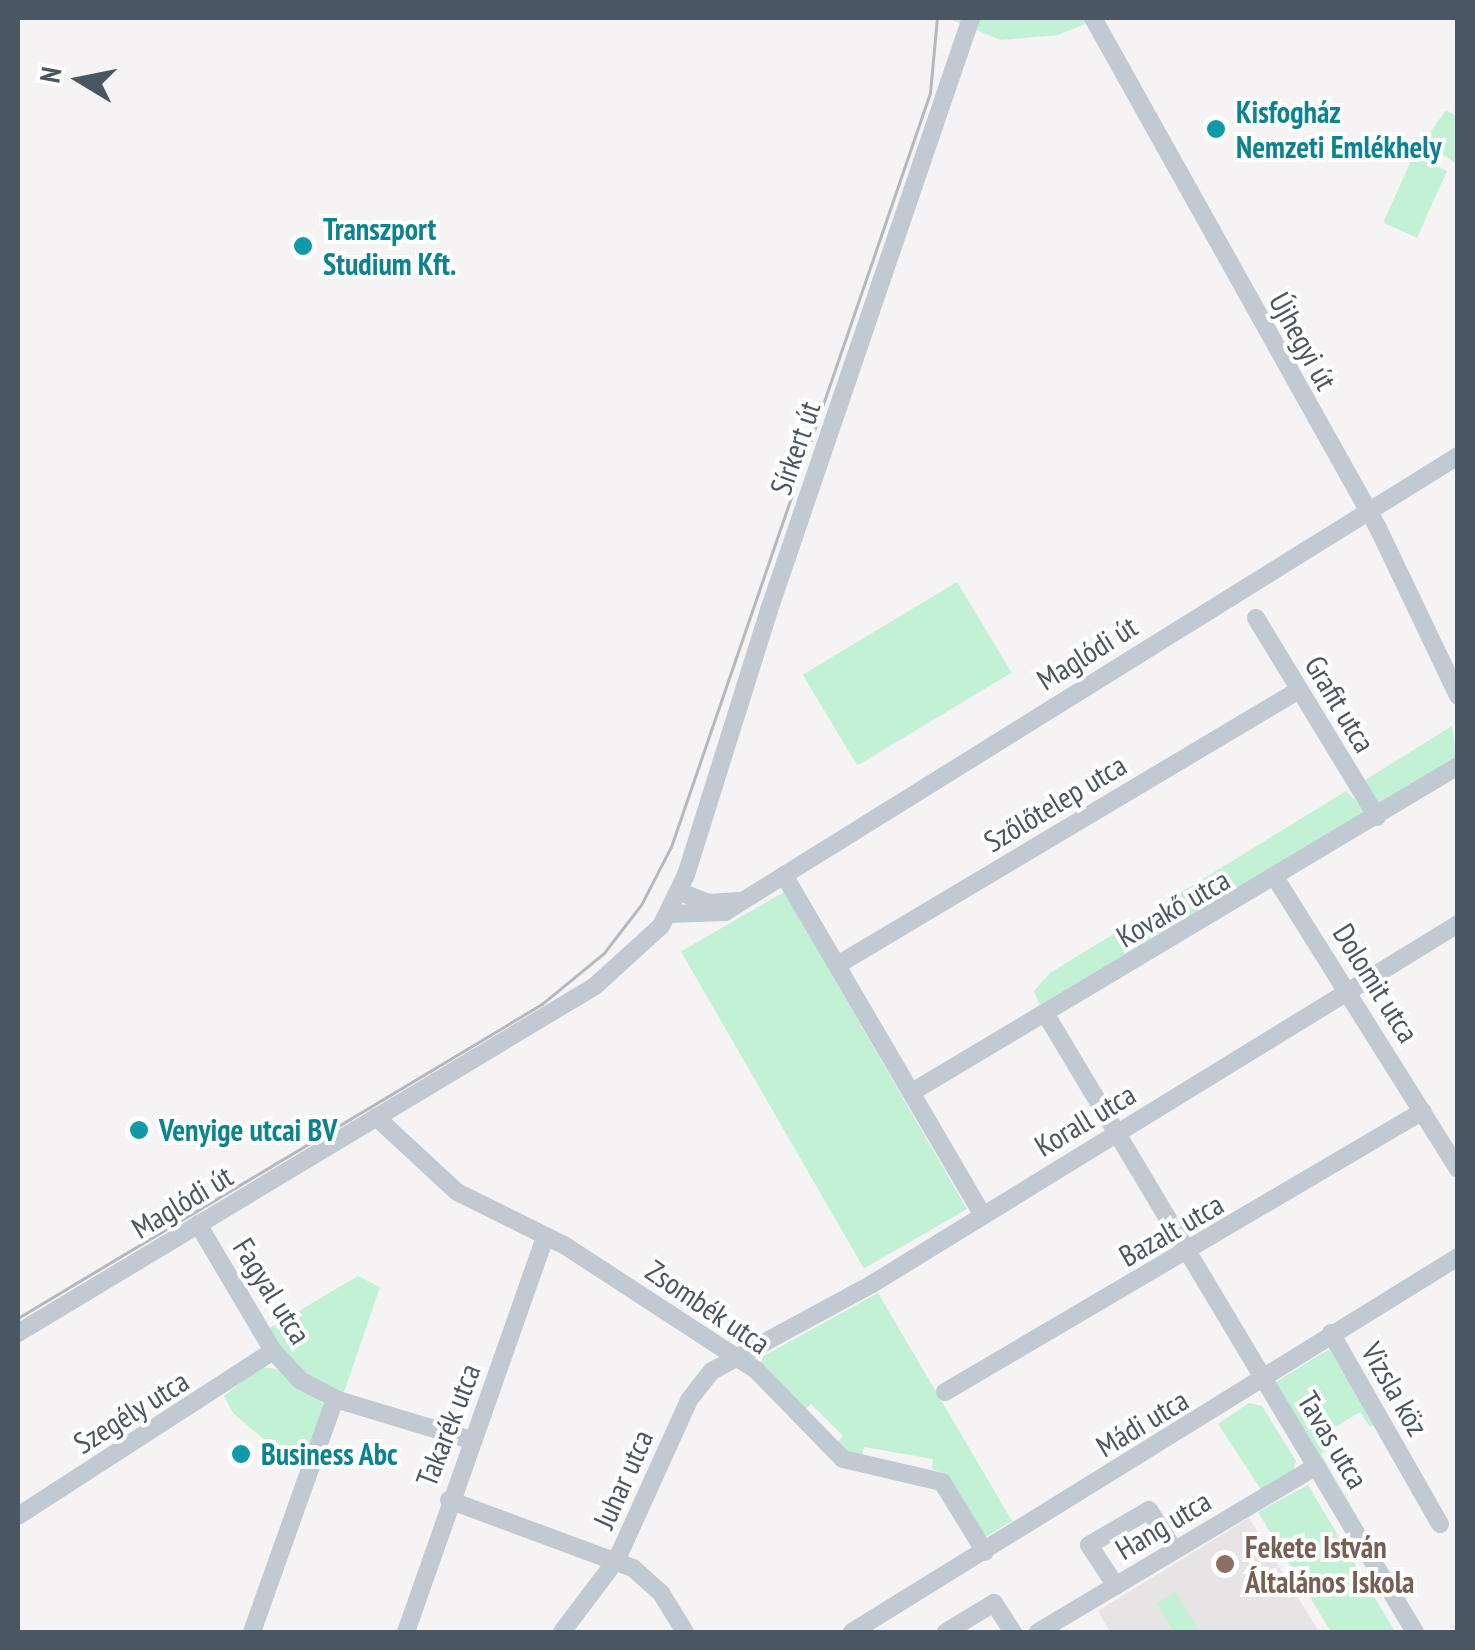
<!DOCTYPE html>
<html>
<head>
<meta charset="utf-8">
<style>
  body { margin:0 }
  #map { position:relative; width:1475px; height:1650px; overflow:hidden; background:#f5f3f3; font-family:"PT Sans Narrow",sans-serif }
  div>[style] { position:absolute }
  .education>* { inset:0; background:#e6e4e5 }
  .green>* { inset:0; background:#c3f1d5; transform-origin:0 0 }
  .minor>* { height:18px; margin:-9px; padding:0 9px; transform-origin:9px; border-radius:9px; background:#c1cad2 }
  .tram>* { height:2.5px; margin:-1.25px; padding:0 1.25px; transform-origin:1.25px; border-radius:1.25px; background:#b5b8bd }
  .dots>* { width:28px; height:28px; translate:-50% -50%; box-sizing:border-box; border:5px solid #fff; border-radius:50% }
  span { translate:-50% -50%; white-space:nowrap; text-align:center; line-height:1.15; -webkit-text-stroke:8px #fff; paint-order:stroke }
  .culture-label { font-size:30px; color:#0d838f; font-weight:700 }
  .left { translate:0 -50%; text-align:left }
  .street-label { font-size:30px; color:#4a5661 }
  .education-label { font-size:30px; color:#785e54; font-weight:700 }
  .frame { position:absolute; inset:0; border:20px solid #4a5661; pointer-events:none }
  .north { position:absolute; left:30px; top:30px; width:100px; height:100px; -webkit-text-stroke:8px #fff; paint-order:stroke; rotate:280deg; font-size:28px; font-weight:700; line-height:40px; text-align:center; color:#4a5661 }
  .north::after { content:''; display:block; margin:auto; width:35px; height:45px; background:#4a5661; clip-path:polygon(50% 0,100% 100%,50% 72%,0 100%) }
</style>
</head>
<body>
<div id="map">
  <div class="education">
    <div style="clip-path:polygon(1249px 1518px,1319px 1632px,1110px 1632px,1098px 1611px)"></div>
  </div>
  <div class="green">
    <div style="clip-path:polygon(947px 18px,1100px 18px,1058px 35px,1001px 40px)"></div>
    <div style="clip-path:polygon(1446px 110px,1457px 117px,1457px 164px,1424px 141px)"></div>
    <div style="left:1413px;top:156px;width:37px;height:73px;rotate:24deg"></div>
    <div style="left:957px;top:582px;width:106px;height:180px;rotate:59deg"></div>
    <div style="clip-path:polygon(1452px 726px,1457px 760px,1380px 806px,1362px 782px)"></div>
    <div style="clip-path:polygon(1346px 791px,1364px 809px,1361px 819px,1043px 1007px,1039px 1003px,1034px 991px,1050px 973px)"></div>
    <div style="left:784px;top:892px;width:366px;height:119px;rotate:60deg"></div>
    <div style="clip-path:polygon(358px 1276px,380px 1287px,342px 1398px,296px 1372px,268px 1329px)"></div>
    <div style="clip-path:polygon(878px 1293px,1012px 1521px,984px 1538px,947px 1474px,932px 1469px,933px 1459px,864px 1447px,862px 1456px,849px 1453px,837px 1443px,843px 1436px,811px 1404px,804px 1410px,760px 1365px,762px 1357px)"></div>
    <div style="clip-path:polygon(1329px 1349px,1376px 1424px,1370px 1427px,1360px 1412px,1332px 1429px,1339px 1442px,1321px 1454px,1388px 1570px,1382px 1573px,1271px 1385px)"></div>
    <div style="clip-path:polygon(260px 1367px,277px 1369px,327px 1407px,307px 1459px,272px 1446px,233px 1413px,224px 1396px)"></div>
    <div style="clip-path:polygon(1249px 1403px,1262px 1406px,1296px 1461px,1293px 1471px,1262px 1491px,1218px 1424px)"></div>
    <div style="clip-path:polygon(1308px 1485px,1395px 1632px,1331px 1632px,1258px 1512px)"></div>
    <div style="clip-path:polygon(1176px 1592px,1198px 1629px,1193px 1632px,1174px 1632px,1157px 1603px)"></div>
  </div>
  <div class="minor">
    <div style="left:1093px;top:18px;width:584px;rotate:60.8deg"></div>
    <div style="left:1378px;top:528px;width:186px;rotate:64.5deg"></div>
    <div style="left:1256px;top:618px;width:233px;rotate:58.7deg"></div>
    <div style="left:784px;top:875px;width:393px;rotate:59.7deg"></div>
    <div style="left:1276px;top:879px;width:342px;rotate:57.9deg"></div>
    <div style="left:680px;top:892px;width:31px;rotate:21deg"></div>
    <div style="left:709px;top:903px;width:28px;rotate:-4deg"></div>
    <div style="left:669px;top:914px;width:56px;rotate:-2deg"></div>
    <div style="left:725px;top:912px;width:863px;rotate:-31.89deg"></div>
    <div style="left:839px;top:964px;width:535px;rotate:-30.78deg"></div>
    <div style="left:1045px;top:1013px;width:721px;rotate:59.13deg"></div>
    <div style="left:912px;top:1092px;width:636px;rotate:-30.84deg"></div>
    <div style="left:376px;top:1117px;width:110px;rotate:42.8deg"></div>
    <div style="left:457px;top:1192px;width:119px;rotate:26.4deg"></div>
    <div style="left:564px;top:1245px;width:229px;rotate:33.1deg"></div>
    <div style="left:756px;top:1370px;width:124px;rotate:45.7deg"></div>
    <div style="left:843px;top:1459px;width:102px;rotate:13.1deg"></div>
    <div style="left:942px;top:1482px;width:82px;rotate:58.4deg"></div>
    <div style="left:198px;top:1224px;width:147px;rotate:59.4deg"></div>
    <div style="left:273px;top:1351px;width:40px;rotate:47deg"></div>
    <div style="left:300px;top:1380px;width:40px;rotate:28deg"></div>
    <div style="left:335px;top:1399px;width:145px;rotate:16.8deg"></div>
    <div style="left:18px;top:1333px;width:673px;rotate:-31.02deg"></div>
    <div style="left:595px;top:986px;width:89px;rotate:-42.3deg"></div>
    <div style="left:661px;top:926px;width:57px;rotate:-63.9deg"></div>
    <div style="left:686px;top:875px;width:278px;rotate:-72.6deg"></div>
    <div style="left:769px;top:610px;width:626px;rotate:-71.16deg"></div>
    <div style="left:1331px;top:1333px;width:220px;rotate:60.3deg"></div>
    <div style="left:945px;top:1392px;width:554px;rotate:-30.45deg"></div>
    <div style="left:449px;top:1500px;width:196px;rotate:20.3deg"></div>
    <div style="left:633px;top:1568px;width:38px;rotate:42deg"></div>
    <div style="left:661px;top:1593px;width:46px;rotate:58.4deg"></div>
    <div style="left:18px;top:1516px;width:304px;rotate:-32.9deg"></div>
    <div style="left:1116px;top:1586px;width:49px;rotate:-123.4deg"></div>
    <div style="left:1089px;top:1545px;width:69px;rotate:-30.3deg"></div>
    <div style="left:1149px;top:1510px;width:47px;rotate:58deg"></div>
    <div style="left:252px;top:1632px;width:247px;rotate:-70.4deg"></div>
    <div style="left:406px;top:1632px;width:419px;rotate:-70.6deg"></div>
    <div style="left:562px;top:1632px;width:91px;rotate:-53deg"></div>
    <div style="left:617px;top:1559px;width:175px;rotate:-65.6deg"></div>
    <div style="left:689px;top:1400px;width:37px;rotate:-52deg"></div>
    <div style="left:712px;top:1371px;width:182px;rotate:-28.5deg"></div>
    <div style="left:872px;top:1284px;width:688px;rotate:-31.56deg"></div>
    <div style="left:852px;top:1632px;width:713px;rotate:-31.75deg"></div>
    <div style="left:946px;top:1632px;width:56px;rotate:-31.1deg"></div>
    <div style="left:994px;top:1603px;width:35px;rotate:57deg"></div>
    <div style="left:1038px;top:1632px;width:324px;rotate:-30.8deg"></div>
  </div>
  <div class="tram">
    <div style="left:18px;top:1318px;width:611px;rotate:-30.93deg"></div>
    <div style="left:542px;top:1004px;width:80px;rotate:-39.4deg"></div>
    <div style="left:604px;top:953px;width:61px;rotate:-52.4deg"></div>
    <div style="left:641px;top:905px;width:65px;rotate:-62.7deg"></div>
    <div style="left:671px;top:847px;width:797px;rotate:-71.04deg"></div>
    <div style="left:930px;top:93px;width:75px;rotate:-84.7deg"></div>
  </div>
  <div class="dots">
    <div style="left:1216px;top:129px;background:#0f9aa8"></div>
    <div style="left:303px;top:246px;background:#0f9aa8"></div>
    <div style="left:139px;top:1130px;background:#0f9aa8"></div>
    <div style="left:241px;top:1454px;background:#0f9aa8"></div>
    <div style="left:1225px;top:1564px;background:#8d6e63"></div>
  </div>
  <div class="culture-label">
    <span class="left" style="left:1236px;top:129px">Kisfogház<br>Nemzeti Emlékhely</span>
    <span class="left" style="left:323px;top:246px">Transzport<br>Studium Kft.</span>
    <span class="left" style="left:159px;top:1130px">Venyige utcai BV</span>
    <span class="left" style="left:261px;top:1454px">Business Abc</span>
  </div>
  <div class="street-label">
    <span style="left:1303px;top:341px;rotate:61deg">Újhegyi út</span>
    <span style="left:795px;top:448px;rotate:-71deg">Sírkert út</span>
    <span style="left:1087px;top:653px;rotate:-32deg">Maglódi út</span>
    <span style="left:1340px;top:704px;rotate:59deg">Grafit utca</span>
    <span style="left:1055px;top:803px;rotate:-31deg">Szőlőtelep utca</span>
    <span style="left:1173px;top:908px;rotate:-30deg">Kovakő utca</span>
    <span style="left:1376px;top:983px;rotate:58deg">Dolomit utca</span>
    <span style="left:1085px;top:1120px;rotate:-31deg">Korall utca</span>
    <span style="left:182px;top:1202px;rotate:-31deg">Maglódi út</span>
    <span style="left:1171px;top:1230px;rotate:-30deg">Bazalt utca</span>
    <span style="left:272px;top:1291px;rotate:58deg">Fagyal utca</span>
    <span style="left:708px;top:1307px;rotate:34deg">Zsombék utca</span>
    <span style="left:1395px;top:1389px;rotate:60deg">Vizsla köz</span>
    <span style="left:131px;top:1412px;rotate:-32deg">Szegély utca</span>
    <span style="left:1142px;top:1423px;rotate:-31deg">Mádi utca</span>
    <span style="left:448px;top:1425px;rotate:-69deg">Takarék utca</span>
    <span style="left:1333px;top:1440px;rotate:59deg">Tavas utca</span>
    <span style="left:623px;top:1479px;rotate:-66deg">Juhar utca</span>
    <span style="left:1163px;top:1525px;rotate:-31deg">Hang utca</span>
  </div>
  <div class="education-label">
    <span class="left" style="left:1245px;top:1564px">Fekete István<br>Általános Iskola</span>
  </div>
  <div class="frame"></div>
  <div class="north">N</div>
</div>
</body>
</html>
